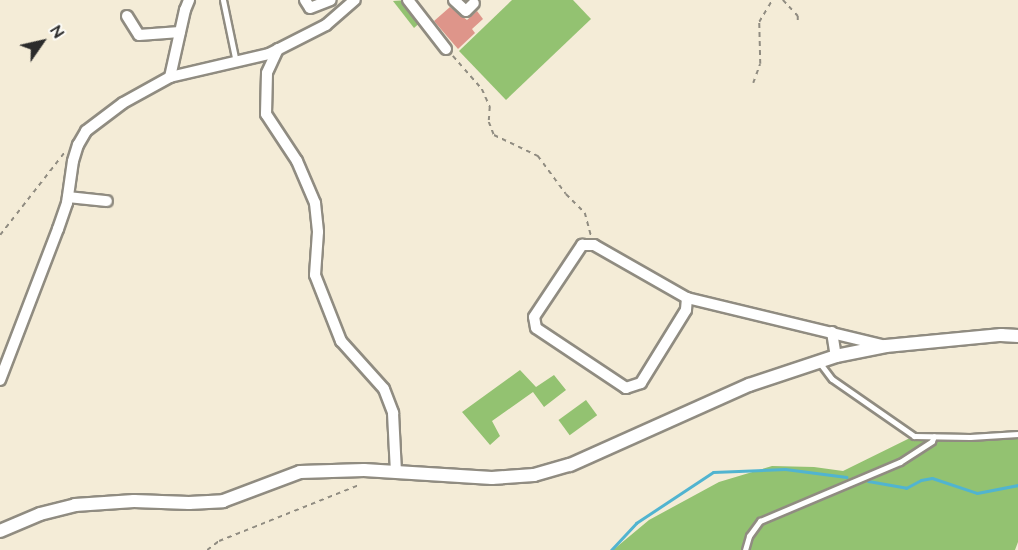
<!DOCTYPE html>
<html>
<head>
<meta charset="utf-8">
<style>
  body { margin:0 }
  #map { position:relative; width:1018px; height:550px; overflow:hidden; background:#f4ecd7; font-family:"Architects Daughter",sans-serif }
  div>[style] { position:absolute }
  .green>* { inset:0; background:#93c271; transform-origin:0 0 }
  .stream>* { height:3px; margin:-1.5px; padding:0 1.5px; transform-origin:1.5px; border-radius:1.5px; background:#51b4d0 }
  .building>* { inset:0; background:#de958a }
  .path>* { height:1.5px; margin-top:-0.75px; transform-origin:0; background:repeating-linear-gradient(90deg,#908c81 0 4.5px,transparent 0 9px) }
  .roads { filter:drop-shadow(2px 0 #908c81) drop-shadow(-2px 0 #908c81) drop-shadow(0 2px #908c81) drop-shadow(0 -2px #908c81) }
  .service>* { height:5px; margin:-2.5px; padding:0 2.5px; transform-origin:2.5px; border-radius:2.5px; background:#fff }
  .minor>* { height:10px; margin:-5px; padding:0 5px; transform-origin:5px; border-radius:5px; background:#fff }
  .tertiary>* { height:12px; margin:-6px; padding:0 6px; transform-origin:6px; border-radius:6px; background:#fff }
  span { translate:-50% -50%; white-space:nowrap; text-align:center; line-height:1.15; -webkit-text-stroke:6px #fdfcf7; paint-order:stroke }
  .north { position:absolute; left:12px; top:12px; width:60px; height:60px; -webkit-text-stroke:4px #fdfcf7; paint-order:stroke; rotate:56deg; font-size:16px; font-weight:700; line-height:24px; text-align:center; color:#2b2b2b }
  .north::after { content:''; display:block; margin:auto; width:21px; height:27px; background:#2b2b2b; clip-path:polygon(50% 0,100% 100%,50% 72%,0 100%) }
</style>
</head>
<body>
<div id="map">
  <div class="green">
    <div style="clip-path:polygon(408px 0,423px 20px,414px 28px,393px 1px)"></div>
    <div style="clip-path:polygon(512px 0,573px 0,591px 19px,506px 100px,459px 51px)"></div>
    <div style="clip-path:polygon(520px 370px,536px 387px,554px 375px,566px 390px,544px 407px,533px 392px,492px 421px,500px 436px,490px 445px,462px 412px)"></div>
    <div style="left:586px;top:400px;width:19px;height:34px;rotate:54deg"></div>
    <div style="clip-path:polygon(1018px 433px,1018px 542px,1015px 550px,613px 550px,649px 520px,719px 482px,772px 466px,814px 467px,843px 471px,914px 436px)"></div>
  </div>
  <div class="stream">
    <div style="left:868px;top:481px;width:39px;rotate:10deg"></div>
    <div style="left:906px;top:488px;width:17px;rotate:-28deg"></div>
    <div style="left:921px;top:480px;width:11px;rotate:-10deg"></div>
    <div style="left:932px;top:478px;width:47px;rotate:18.4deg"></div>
    <div style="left:977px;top:493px;width:42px;rotate:-11deg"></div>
    <div style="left:611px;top:550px;width:37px;rotate:-47deg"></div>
    <div style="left:636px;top:523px;width:92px;rotate:-33.5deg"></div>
    <div style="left:713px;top:472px;width:72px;rotate:-2.4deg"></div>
    <div style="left:785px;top:469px;width:62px;rotate:7.5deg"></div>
  </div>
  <div class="building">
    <div style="clip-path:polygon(450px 7px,467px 20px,477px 11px,483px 19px,472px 29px,475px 33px,458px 49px,434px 21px)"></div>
  </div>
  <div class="path">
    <div style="left:783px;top:0;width:22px;rotate:47deg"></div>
    <div style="left:798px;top:16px;width:7px;rotate:90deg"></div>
    <div style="left:453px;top:56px;width:44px;rotate:48.7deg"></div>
    <div style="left:482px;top:89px;width:20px;rotate:66deg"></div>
    <div style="left:490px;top:107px;width:15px;rotate:94deg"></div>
    <div style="left:489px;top:122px;width:14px;rotate:69deg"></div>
    <div style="left:494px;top:135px;width:49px;rotate:25.5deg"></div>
    <div style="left:538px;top:156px;width:47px;rotate:53.6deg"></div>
    <div style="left:566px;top:194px;width:27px;rotate:45deg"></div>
    <div style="left:585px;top:213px;width:23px;rotate:75deg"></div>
    <div style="left:753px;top:83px;width:20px;rotate:-70deg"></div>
    <div style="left:760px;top:64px;width:42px;rotate:-91.4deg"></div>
    <div style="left:759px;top:22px;width:26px;rotate:-59deg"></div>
    <div style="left:0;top:235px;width:104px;rotate:-52deg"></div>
    <div style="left:207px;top:550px;width:15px;rotate:-37deg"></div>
    <div style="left:219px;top:541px;width:151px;rotate:-21.8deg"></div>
  </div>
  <div class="roads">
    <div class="service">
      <div style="left:223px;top:0;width:63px;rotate:78.2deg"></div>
      <div style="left:819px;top:362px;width:21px;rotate:53deg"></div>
      <div style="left:832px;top:379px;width:100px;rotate:34.8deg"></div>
      <div style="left:914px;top:436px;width:56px;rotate:1deg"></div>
      <div style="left:970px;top:437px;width:48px;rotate:-3.6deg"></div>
      <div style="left:745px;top:550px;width:15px;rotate:-74deg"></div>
      <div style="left:749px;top:536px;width:19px;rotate:-54deg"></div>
      <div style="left:760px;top:521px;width:152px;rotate:-22.9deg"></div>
      <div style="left:900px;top:462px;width:38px;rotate:-33deg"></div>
      <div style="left:932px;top:441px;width:5px;rotate:-68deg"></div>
    </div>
    <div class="minor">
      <div style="left:305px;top:0;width:9px;rotate:58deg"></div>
      <div style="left:310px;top:8px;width:22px;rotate:-21deg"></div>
      <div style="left:408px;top:0;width:62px;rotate:52.2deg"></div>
      <div style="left:454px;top:0;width:16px;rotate:43deg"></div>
      <div style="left:466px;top:11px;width:11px;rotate:-45deg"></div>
      <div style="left:127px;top:16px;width:22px;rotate:58deg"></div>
      <div style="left:139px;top:35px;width:41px;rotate:-4.2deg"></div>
      <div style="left:278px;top:49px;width:26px;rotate:115deg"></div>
      <div style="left:267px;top:73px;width:41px;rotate:91.4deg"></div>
      <div style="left:266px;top:114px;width:56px;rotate:56.6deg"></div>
      <div style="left:297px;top:161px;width:46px;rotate:66.8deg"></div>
      <div style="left:315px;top:203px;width:29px;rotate:84deg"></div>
      <div style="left:318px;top:232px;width:43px;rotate:94deg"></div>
      <div style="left:315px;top:275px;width:71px;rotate:68.5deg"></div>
      <div style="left:341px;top:341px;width:64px;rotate:48.1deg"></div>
      <div style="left:384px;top:389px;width:26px;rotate:69deg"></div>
      <div style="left:393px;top:413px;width:59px;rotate:87.1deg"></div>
      <div style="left:170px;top:77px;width:69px;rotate:-77.4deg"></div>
      <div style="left:185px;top:10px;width:11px;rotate:-68deg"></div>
      <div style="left:68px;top:197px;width:39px;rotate:6deg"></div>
      <div style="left:687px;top:298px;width:12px;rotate:95deg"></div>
      <div style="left:686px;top:310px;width:86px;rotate:121.7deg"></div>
      <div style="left:641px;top:383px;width:16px;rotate:162deg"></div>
      <div style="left:626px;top:388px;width:108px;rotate:-146.3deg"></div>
      <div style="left:536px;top:328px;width:11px;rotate:-100deg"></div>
      <div style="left:534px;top:317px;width:87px;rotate:-56.3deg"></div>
      <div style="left:582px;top:245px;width:12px"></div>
      <div style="left:594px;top:245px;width:107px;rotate:29.7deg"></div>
      <div style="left:687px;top:298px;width:205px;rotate:13.6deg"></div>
      <div style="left:832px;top:332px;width:24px;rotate:81deg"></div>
      <div style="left:0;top:380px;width:162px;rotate:-69deg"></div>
      <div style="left:58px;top:229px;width:28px;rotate:-71deg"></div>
      <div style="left:67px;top:203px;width:42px;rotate:-81.9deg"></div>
      <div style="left:73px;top:161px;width:17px;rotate:-73deg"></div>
      <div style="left:78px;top:145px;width:16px;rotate:-60deg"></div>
      <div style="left:86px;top:131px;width:46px;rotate:-37.1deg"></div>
      <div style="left:123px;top:103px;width:54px;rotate:-29deg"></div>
      <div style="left:170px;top:77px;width:102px;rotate:-13.1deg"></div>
      <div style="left:269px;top:54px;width:64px;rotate:-27deg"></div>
      <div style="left:326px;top:25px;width:38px;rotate:-41deg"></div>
    </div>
    <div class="tertiary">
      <div style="left:0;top:531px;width:43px;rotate:-23deg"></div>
      <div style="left:40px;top:514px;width:36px;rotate:-14deg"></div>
      <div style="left:75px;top:505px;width:59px;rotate:-3.9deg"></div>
      <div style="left:134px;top:501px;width:55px;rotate:2.1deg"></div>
      <div style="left:189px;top:503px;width:34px;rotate:-3deg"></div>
      <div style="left:223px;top:501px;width:82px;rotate:-20.6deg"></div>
      <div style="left:300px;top:472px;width:64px;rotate:-1.8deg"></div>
      <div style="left:364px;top:470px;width:128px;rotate:3.6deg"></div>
      <div style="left:492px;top:478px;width:42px;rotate:-4.1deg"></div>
      <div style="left:534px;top:475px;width:37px;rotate:-16deg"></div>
      <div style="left:570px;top:465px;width:196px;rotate:-24.1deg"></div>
      <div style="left:749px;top:385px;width:92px;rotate:-18.4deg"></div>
      <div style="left:836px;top:356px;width:51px;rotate:-11.3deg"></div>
      <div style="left:886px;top:346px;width:116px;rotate:-5.5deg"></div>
      <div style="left:1001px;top:335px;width:17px;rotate:3deg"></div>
    </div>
  </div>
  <div class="north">N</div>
</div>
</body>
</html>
